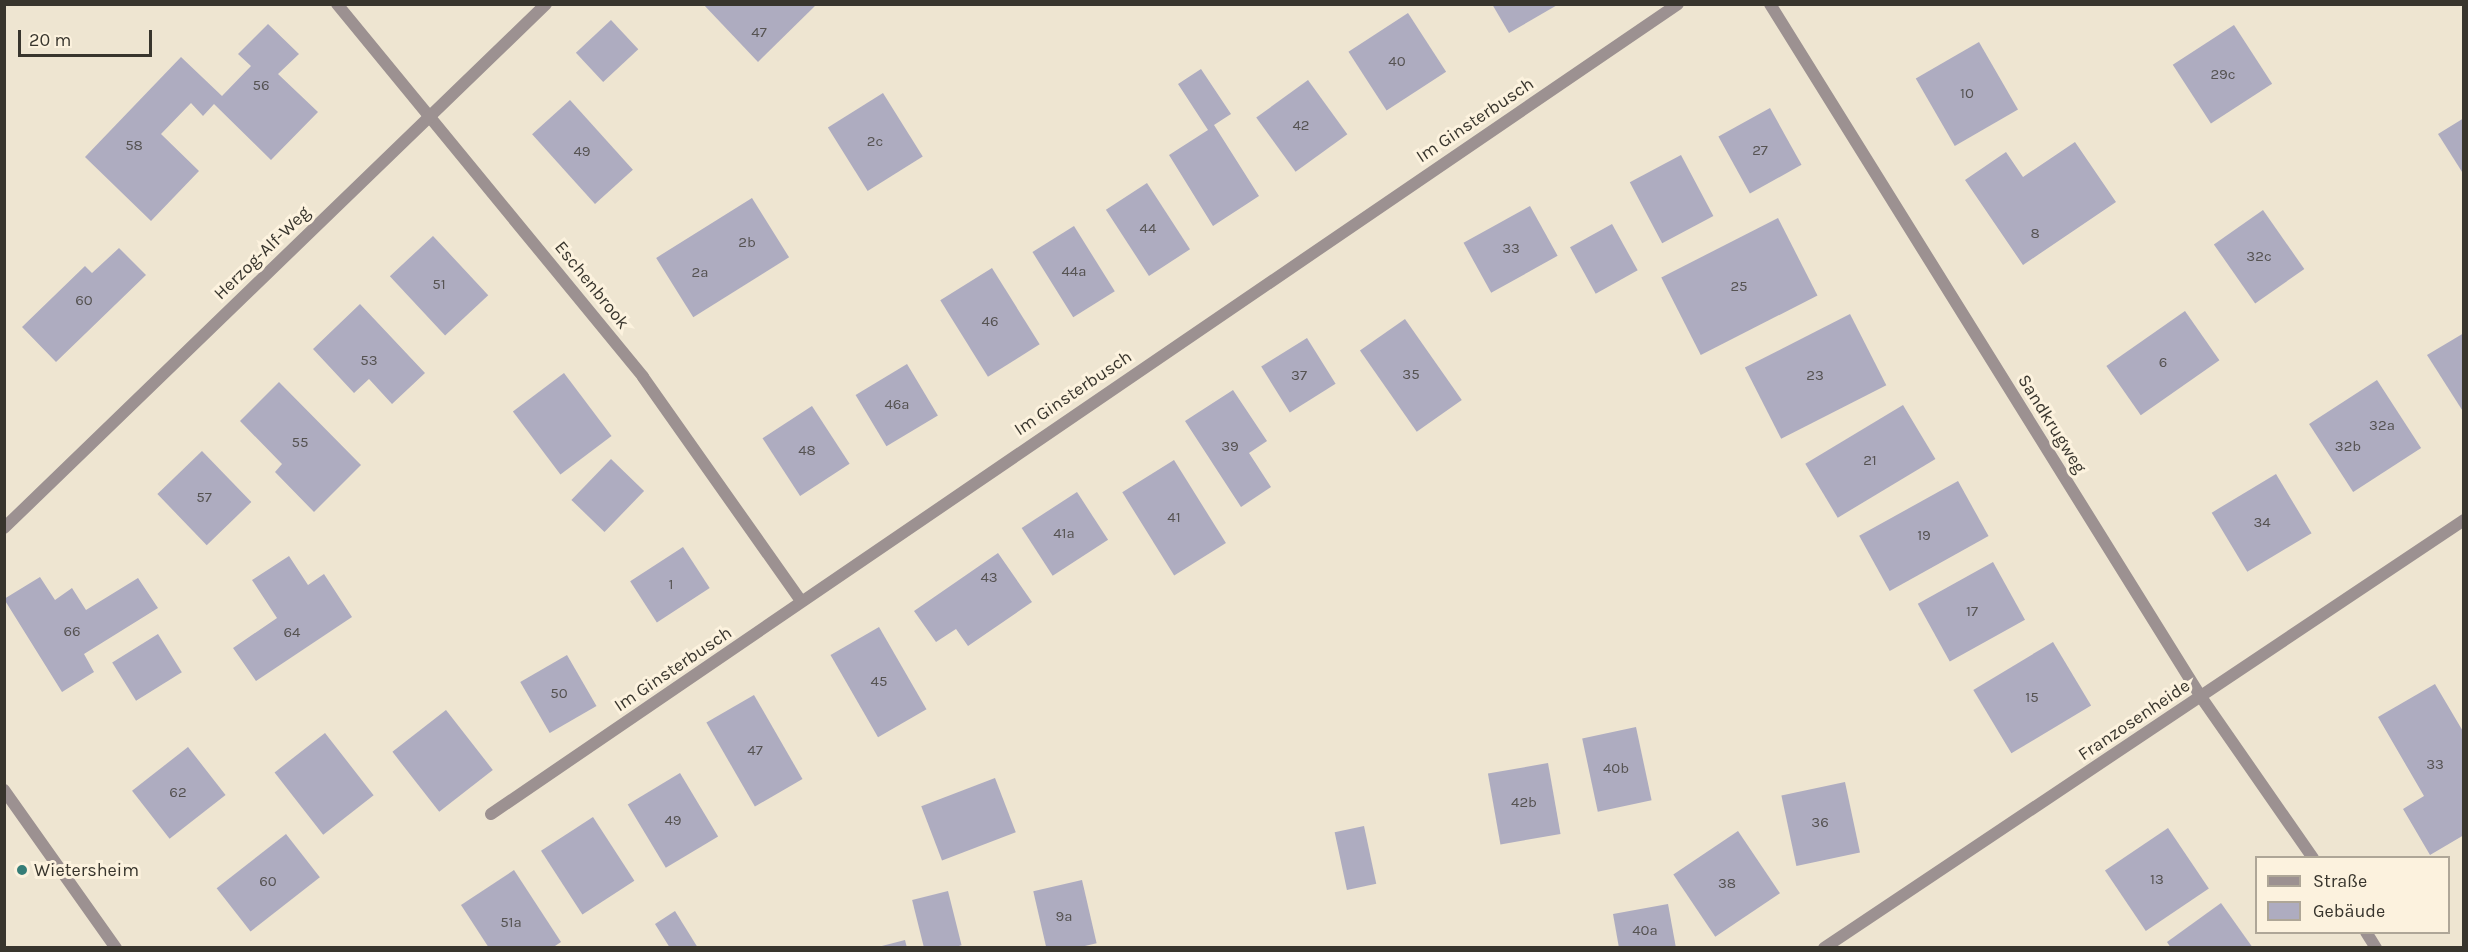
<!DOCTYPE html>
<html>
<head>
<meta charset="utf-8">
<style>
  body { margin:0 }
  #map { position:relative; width:2468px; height:952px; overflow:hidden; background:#eee5d1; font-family:Karla,sans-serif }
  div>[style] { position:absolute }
  .building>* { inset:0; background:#aeacc0; transform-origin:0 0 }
  .minor>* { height:12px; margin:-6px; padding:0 6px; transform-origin:6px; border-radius:6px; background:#9c9191 }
  .tertiary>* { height:12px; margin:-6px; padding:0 6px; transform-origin:6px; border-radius:6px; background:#9c9191 }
  .dots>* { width:16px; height:16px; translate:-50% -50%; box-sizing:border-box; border:3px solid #fcf2de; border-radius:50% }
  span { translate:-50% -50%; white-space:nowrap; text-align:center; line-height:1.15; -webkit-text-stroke:6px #fcf2de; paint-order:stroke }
  .number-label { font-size:15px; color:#565352 }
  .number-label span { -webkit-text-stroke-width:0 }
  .street-label { font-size:18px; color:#38352d }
  .poi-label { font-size:18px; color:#38352d }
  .left { translate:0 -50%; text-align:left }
  .frame { position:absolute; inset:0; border:6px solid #38352d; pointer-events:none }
  .legend { position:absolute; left:2255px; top:856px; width:195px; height:78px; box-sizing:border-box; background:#fcf2de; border:2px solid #aea697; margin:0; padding:8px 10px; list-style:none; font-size:18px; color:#38352d }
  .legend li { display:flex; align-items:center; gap:12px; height:30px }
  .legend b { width:30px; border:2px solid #aea697 }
  .scale { position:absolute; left:18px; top:30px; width:134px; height:27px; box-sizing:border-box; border:3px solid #38352d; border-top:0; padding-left:8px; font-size:18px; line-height:21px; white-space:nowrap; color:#38352d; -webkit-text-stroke:4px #fcf2de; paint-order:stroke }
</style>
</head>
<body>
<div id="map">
  <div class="building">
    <div style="clip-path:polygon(703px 4px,817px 4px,758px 62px)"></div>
    <div style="clip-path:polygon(1492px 4px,1559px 4px,1509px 33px)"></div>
    <div style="left:1408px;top:13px;width:70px;height:71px;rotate:57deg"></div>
    <div style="left:611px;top:20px;width:40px;height:48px;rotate:47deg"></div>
    <div style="clip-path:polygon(268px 24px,299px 54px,278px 74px,318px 112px,271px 160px,214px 104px,203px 116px,191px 103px,161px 134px,199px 171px,151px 221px,85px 157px,181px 57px,222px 96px,251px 66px,238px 54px)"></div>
    <div style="left:2234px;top:25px;width:70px;height:73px;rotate:57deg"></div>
    <div style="left:1979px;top:42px;width:78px;height:73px;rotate:60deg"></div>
    <div style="clip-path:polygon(1201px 69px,1231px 114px,1214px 125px,1259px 196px,1213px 226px,1169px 155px,1208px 130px,1178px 84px)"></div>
    <div style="left:1308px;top:80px;width:67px;height:64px;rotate:54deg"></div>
    <div style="left:883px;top:93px;width:75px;height:65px;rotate:58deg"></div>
    <div style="left:570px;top:100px;width:94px;height:51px;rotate:48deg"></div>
    <div style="left:1770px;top:108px;width:65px;height:59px;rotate:61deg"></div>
    <div style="clip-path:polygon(2464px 118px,2464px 175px,2438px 134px)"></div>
    <div style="clip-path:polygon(2075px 142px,2116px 202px,2023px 265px,1965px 180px,2006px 152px,2023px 177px)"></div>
    <div style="left:1681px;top:155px;width:69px;height:58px;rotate:62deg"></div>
    <div style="left:1147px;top:183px;width:79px;height:49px;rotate:57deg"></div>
    <div style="left:752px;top:198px;width:70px;height:113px;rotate:58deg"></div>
    <div style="left:1530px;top:206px;width:57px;height:76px;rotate:61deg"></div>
    <div style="left:2263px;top:210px;width:72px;height:60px;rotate:55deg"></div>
    <div style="left:1778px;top:218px;width:87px;height:131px;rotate:63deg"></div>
    <div style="left:1612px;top:224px;width:53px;height:48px;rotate:61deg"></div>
    <div style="left:1074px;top:226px;width:77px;height:49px;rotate:58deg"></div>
    <div style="left:433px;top:236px;width:81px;height:59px;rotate:47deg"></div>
    <div style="clip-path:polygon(119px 248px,146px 275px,56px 362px,22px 327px,85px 266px,92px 273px)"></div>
    <div style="left:992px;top:268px;width:90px;height:61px;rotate:58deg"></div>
    <div style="clip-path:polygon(360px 304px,425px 373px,392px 404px,369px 379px,354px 393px,313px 349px)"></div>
    <div style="left:2185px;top:311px;width:60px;height:96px;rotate:55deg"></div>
    <div style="left:1850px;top:314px;width:80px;height:118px;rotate:63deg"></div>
    <div style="left:1405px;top:319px;width:99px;height:55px;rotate:55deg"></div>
    <div style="clip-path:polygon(2464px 333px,2464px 413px,2427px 355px)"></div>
    <div style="left:1307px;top:338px;width:54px;height:54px;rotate:58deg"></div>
    <div style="left:907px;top:364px;width:60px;height:60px;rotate:59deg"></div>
    <div style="left:564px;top:373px;width:79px;height:64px;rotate:53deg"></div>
    <div style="left:2377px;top:380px;width:81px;height:81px;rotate:57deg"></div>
    <div style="clip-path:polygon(279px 382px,361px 465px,314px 512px,275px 472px,282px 464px,240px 421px)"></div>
    <div style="clip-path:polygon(1233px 390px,1267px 441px,1249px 453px,1271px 487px,1241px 507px,1185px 421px)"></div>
    <div style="left:1903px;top:405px;width:63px;height:114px;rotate:59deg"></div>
    <div style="left:812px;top:406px;width:69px;height:59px;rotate:57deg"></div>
    <div style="left:202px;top:451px;width:71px;height:62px;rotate:46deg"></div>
    <div style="left:611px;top:459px;width:46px;height:57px;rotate:44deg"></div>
    <div style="left:1174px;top:460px;width:98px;height:61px;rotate:58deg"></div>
    <div style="left:2276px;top:474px;width:69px;height:75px;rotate:59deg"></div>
    <div style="left:1958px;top:481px;width:63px;height:113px;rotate:61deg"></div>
    <div style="left:1077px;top:492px;width:57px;height:66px;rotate:57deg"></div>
    <div style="left:683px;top:547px;width:49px;height:63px;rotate:57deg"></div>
    <div style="clip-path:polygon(998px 553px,1032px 602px,968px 646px,956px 629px,936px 642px,914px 611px)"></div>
    <div style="clip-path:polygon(289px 556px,308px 585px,324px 574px,352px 617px,256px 681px,233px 648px,277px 618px,252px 580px)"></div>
    <div style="left:1993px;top:562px;width:66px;height:86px;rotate:61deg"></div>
    <div style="clip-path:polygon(40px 577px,55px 600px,72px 588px,86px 610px,138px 578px,158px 608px,84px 654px,94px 672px,62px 692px,4px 599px)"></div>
    <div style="left:879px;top:627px;width:95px;height:56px;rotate:60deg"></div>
    <div style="left:158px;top:634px;width:45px;height:54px;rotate:58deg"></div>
    <div style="left:2053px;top:642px;width:74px;height:93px;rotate:59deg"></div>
    <div style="left:567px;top:655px;width:59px;height:54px;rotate:60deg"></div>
    <div style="clip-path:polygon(2435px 684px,2464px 733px,2464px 835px,2430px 855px,2403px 809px,2424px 796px,2378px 717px)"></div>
    <div style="left:754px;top:695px;width:97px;height:55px;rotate:60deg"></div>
    <div style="left:446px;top:710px;width:76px;height:68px;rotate:52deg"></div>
    <div style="left:1636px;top:727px;width:75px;height:55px;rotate:78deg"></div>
    <div style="left:325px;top:733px;width:79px;height:64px;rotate:52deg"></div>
    <div style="left:188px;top:747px;width:61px;height:71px;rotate:52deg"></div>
    <div style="left:1548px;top:763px;width:72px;height:61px;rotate:80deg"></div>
    <div style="left:680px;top:773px;width:74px;height:61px;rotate:59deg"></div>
    <div style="left:995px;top:778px;width:58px;height:79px;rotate:69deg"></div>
    <div style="left:1845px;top:782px;width:72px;height:65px;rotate:78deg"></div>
    <div style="left:593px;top:817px;width:76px;height:62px;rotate:57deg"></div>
    <div style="left:1364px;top:826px;width:59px;height:30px;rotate:78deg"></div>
    <div style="left:2168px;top:828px;width:73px;height:76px;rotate:56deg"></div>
    <div style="left:1738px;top:831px;width:75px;height:78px;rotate:56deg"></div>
    <div style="left:286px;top:834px;width:55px;height:88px;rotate:52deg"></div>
    <div style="clip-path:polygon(514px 870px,561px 942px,552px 948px,489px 948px,461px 905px)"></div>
    <div style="left:1082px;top:880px;width:65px;height:50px;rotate:77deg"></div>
    <div style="left:948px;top:891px;width:56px;height:37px;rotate:76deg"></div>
    <div style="clip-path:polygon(2221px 903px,2253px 948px,2171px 948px,2167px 942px)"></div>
    <div style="clip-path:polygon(1668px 904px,1676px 948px,1619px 948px,1613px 914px)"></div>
    <div style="clip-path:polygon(675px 911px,698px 948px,670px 948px,655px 924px)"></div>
    <div style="clip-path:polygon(905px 940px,907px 948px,878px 948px,878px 947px)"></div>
  </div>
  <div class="minor">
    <div style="left:337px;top:4px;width:482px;rotate:50.6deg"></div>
    <div style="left:643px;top:377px;width:274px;rotate:54.8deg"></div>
    <div style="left:1770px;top:4px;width:816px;rotate:58.12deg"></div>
    <div style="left:2201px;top:697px;width:196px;rotate:55.2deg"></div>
    <div style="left:4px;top:528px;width:754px;rotate:-44.03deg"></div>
    <div style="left:491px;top:814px;width:1437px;rotate:-34.31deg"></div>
    <div style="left:2366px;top:932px;width:19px;rotate:58deg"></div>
    <div style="left:1824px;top:948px;width:770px;rotate:-33.77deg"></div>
  </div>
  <div class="tertiary">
    <div style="left:4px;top:790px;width:194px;rotate:54.7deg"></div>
  </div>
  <div class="dots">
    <div style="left:22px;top:870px;background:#357d77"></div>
  </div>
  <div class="number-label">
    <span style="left:759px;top:33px">47</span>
    <span style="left:1397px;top:62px">40</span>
    <span style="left:2223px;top:75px">29c</span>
    <span style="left:261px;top:86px">56</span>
    <span style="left:1967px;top:94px">10</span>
    <span style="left:1301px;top:126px">42</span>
    <span style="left:875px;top:142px">2c</span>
    <span style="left:134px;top:146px">58</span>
    <span style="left:1760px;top:151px">27</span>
    <span style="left:582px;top:152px">49</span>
    <span style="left:1148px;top:229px">44</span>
    <span style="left:2035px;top:234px">8</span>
    <span style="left:747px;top:243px">2b</span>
    <span style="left:1511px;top:249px">33</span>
    <span style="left:2259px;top:257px">32c</span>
    <span style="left:1074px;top:272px">44a</span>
    <span style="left:700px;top:273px">2a</span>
    <span style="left:439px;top:285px">51</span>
    <span style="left:1739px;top:287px">25</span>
    <span style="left:84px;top:301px">60</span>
    <span style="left:990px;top:322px">46</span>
    <span style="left:369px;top:361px">53</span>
    <span style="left:2163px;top:363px">6</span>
    <span style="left:1411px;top:375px">35</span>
    <span style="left:1299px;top:376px">37</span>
    <span style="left:1815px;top:376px">23</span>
    <span style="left:897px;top:405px">46a</span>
    <span style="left:2382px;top:426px">32a</span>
    <span style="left:300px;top:443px">55</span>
    <span style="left:1230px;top:447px">39</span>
    <span style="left:2348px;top:447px">32b</span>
    <span style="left:807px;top:451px">48</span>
    <span style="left:1870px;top:461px">21</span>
    <span style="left:204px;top:498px">57</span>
    <span style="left:1174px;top:518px">41</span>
    <span style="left:2262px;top:523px">34</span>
    <span style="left:1064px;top:534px">41a</span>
    <span style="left:1924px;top:536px">19</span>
    <span style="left:989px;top:578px">43</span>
    <span style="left:671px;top:585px">1</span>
    <span style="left:1972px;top:612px">17</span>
    <span style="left:72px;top:632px">66</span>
    <span style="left:292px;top:633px">64</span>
    <span style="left:879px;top:682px">45</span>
    <span style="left:559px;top:694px">50</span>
    <span style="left:2032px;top:698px">15</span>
    <span style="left:755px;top:751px">47</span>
    <span style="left:2435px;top:765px">33</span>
    <span style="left:1616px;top:769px">40b</span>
    <span style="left:178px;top:793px">62</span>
    <span style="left:1524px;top:803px">42b</span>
    <span style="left:673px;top:821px">49</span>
    <span style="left:1820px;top:823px">36</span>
    <span style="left:2157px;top:880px">13</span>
    <span style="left:268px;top:882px">60</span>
    <span style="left:1727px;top:884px">38</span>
    <span style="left:1064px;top:917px">9a</span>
    <span style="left:511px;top:923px">51a</span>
    <span style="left:1645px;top:931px">40a</span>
  </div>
  <div class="street-label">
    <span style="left:1475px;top:120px;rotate:-34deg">Im Ginsterbusch</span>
    <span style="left:262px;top:253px;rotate:-44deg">Herzog-Alf-Weg</span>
    <span style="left:592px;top:285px;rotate:51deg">Eschenbrook</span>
    <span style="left:1073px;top:393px;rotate:-34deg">Im Ginsterbusch</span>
    <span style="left:2052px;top:424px;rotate:58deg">Sandkrugweg</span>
    <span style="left:673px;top:669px;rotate:-34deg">Im Ginsterbusch</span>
    <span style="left:2134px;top:720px;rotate:-34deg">Franzosenheide</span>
  </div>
  <div class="poi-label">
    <span class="left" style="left:34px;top:870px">Wietersheim</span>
  </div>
  <div class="frame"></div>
  <ul class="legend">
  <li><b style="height:8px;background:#9c9191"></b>Straße</li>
  <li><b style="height:16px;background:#aeacc0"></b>Gebäude</li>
  </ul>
  <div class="scale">20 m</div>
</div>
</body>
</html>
